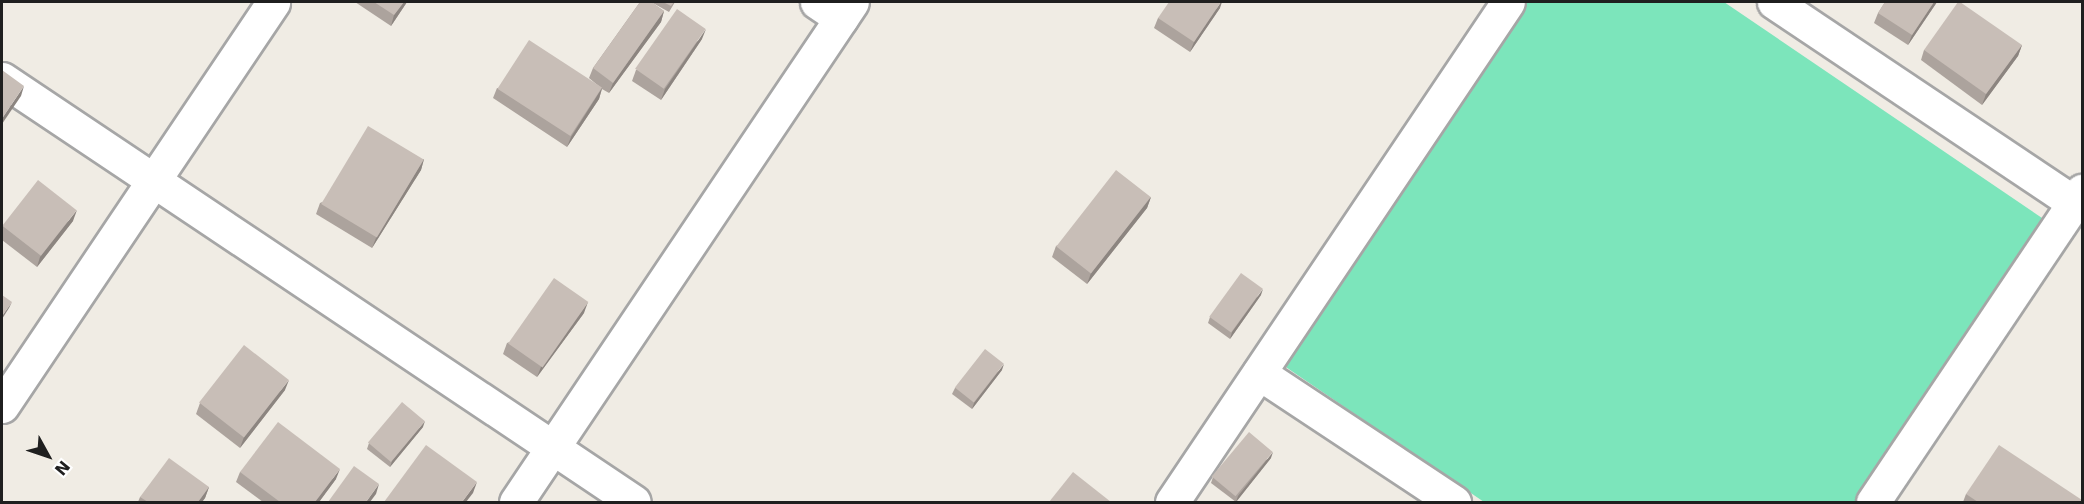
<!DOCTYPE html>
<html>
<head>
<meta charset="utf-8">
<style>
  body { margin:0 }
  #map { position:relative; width:2084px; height:504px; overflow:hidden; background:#f0ece4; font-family:"DejaVu Sans",sans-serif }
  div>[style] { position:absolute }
  .pitch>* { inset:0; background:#7ce5bb }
  .roads { filter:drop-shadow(2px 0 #a6a6a6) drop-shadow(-2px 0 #a6a6a6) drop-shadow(0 2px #a6a6a6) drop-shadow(0 -2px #a6a6a6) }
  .minor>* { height:33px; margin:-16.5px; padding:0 16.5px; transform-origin:16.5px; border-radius:16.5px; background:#fff }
  .wall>* { inset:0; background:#aca39d }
  .shaded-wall>* { inset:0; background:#8c8580 }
  .building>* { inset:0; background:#c8beb7; transform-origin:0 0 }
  span { translate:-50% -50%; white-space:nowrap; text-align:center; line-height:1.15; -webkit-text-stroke:4.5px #fff; paint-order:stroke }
  .frame { position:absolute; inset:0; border:3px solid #1f1f1f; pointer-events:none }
  .north { position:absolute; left:18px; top:426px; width:60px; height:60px; -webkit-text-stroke:4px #fff; paint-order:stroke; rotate:130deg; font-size:16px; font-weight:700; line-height:24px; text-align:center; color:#1f1f1f }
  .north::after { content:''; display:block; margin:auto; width:21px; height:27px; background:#1f1f1f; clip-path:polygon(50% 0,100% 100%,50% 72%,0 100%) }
</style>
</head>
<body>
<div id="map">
  <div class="pitch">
    <div style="clip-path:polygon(1518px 2px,1724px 2px,2048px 222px,1857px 502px,1484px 502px,1274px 359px)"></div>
  </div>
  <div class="roads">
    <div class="minor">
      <div style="left:817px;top:2px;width:29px;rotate:34deg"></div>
      <div style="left:1774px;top:2px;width:361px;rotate:33.8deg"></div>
      <div style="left:2px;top:79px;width:760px;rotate:33.79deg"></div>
      <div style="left:1259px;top:373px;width:234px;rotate:33.5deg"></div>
      <div style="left:2px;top:406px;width:486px;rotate:-56.1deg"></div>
      <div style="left:516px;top:502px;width:602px;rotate:-56.1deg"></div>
      <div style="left:1172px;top:502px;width:602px;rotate:-56.1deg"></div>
      <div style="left:1873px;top:502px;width:375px;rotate:-56.1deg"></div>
    </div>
  </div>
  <div class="wall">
    <div style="clip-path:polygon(355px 2px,407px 2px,391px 26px)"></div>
    <div style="clip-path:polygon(640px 2px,675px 2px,669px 12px,651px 2px,664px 11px,661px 22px,609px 93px,602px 89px,599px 99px,567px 147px,493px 98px,497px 88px,601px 88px,589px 78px,593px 68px)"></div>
    <div style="clip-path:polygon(1885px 2px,1937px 2px,1908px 45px,1874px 23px,1878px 13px)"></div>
    <div style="clip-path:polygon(1220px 8px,1190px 52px,1154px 28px,1158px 18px)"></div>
    <div style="clip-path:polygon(702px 39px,661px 100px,632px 81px,636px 70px)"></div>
    <div style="clip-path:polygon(2022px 45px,2018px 56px,1982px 105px,1921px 60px,1924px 50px)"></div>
    <div style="clip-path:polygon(424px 159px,421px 170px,372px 248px,316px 214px,320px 203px)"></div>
    <div style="clip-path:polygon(1151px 197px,1147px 208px,1087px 284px,1052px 257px,1056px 246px)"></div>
    <div style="clip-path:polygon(73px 221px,37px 267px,2px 240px,2px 226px)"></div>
    <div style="clip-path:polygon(1261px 295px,1230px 339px,1208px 323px,1210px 317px)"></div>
    <div style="clip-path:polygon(584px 313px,537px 377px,503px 354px,507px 343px)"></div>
    <div style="clip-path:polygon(1002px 370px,972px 409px,952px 394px,955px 388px)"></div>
    <div style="clip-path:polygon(285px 390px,240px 448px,196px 414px,200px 403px)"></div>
    <div style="clip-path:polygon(423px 427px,390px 467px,367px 449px,369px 443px)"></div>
    <div style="clip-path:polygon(1271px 458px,1236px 502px,1211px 483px,1213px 477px)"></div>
    <div style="clip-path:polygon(240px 472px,336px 479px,319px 502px,263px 502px,236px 482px)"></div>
    <div style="clip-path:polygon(209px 487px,205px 498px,202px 502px,138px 502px,140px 497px)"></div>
    <div style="clip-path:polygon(1966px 494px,2082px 502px,1963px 502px)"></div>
  </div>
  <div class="shaded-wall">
    <div style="clip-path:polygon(404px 2px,407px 2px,391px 26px,394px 15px)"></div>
    <div style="clip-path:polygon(1221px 2px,1222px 2px,1220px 8px,1190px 52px,1194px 42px)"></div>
    <div style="clip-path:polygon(1934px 2px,1937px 2px,1908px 45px,1912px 35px)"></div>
    <div style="clip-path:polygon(664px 11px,661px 22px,609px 93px,613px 83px)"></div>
    <div style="clip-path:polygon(706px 29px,702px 39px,661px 100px,665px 89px)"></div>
    <div style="clip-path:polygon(2022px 45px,2018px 56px,1982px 105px,1986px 94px)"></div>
    <div style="clip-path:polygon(24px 86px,21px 96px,2px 124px,3px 117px)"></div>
    <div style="clip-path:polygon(602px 88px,599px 99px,567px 147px,571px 137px)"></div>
    <div style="clip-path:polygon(424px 159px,421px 170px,372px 248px,376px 238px)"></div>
    <div style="clip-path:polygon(1151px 197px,1147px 208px,1087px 284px,1091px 273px)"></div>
    <div style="clip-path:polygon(77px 210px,73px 221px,37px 267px,40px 257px)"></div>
    <div style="clip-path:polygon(1263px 289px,1261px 295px,1230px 339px,1232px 332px)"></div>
    <div style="clip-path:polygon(12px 302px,9px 308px,2px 319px,2px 316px)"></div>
    <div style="clip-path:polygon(588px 302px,584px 313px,537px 377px,541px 367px)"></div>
    <div style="clip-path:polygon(1004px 364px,1002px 370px,972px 409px,974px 403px)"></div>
    <div style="clip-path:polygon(289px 380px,285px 390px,240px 448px,244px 437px)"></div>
    <div style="clip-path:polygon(425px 421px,423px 427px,390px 467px,392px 461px)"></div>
    <div style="clip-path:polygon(1273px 452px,1271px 458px,1236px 502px,1238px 496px)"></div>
    <div style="clip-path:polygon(340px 469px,336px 479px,319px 502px,315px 502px)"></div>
    <div style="clip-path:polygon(477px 482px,473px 493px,466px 502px,462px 502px)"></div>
    <div style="clip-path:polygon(379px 484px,376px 494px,370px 502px,366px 502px)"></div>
    <div style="clip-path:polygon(209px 487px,205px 498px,202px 502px,198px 502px)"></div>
  </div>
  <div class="building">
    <div style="clip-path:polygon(374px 2px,404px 2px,394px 15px)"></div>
    <div style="clip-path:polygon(640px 2px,651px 2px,664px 11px,613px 83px,593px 68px)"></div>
    <div style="clip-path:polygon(663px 2px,674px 2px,671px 6px)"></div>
    <div style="clip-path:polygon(1169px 2px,1221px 2px,1194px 42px,1158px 18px)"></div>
    <div style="clip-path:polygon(1885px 2px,1934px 2px,1912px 35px,1878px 13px)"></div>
    <div style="clip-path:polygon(1958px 2px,1960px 2px,2022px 45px,1986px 94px,1924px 50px)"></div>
    <div style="left:677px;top:9px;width:35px;height:73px;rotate:35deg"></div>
    <div style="left:529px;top:40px;width:87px;height:58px;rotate:33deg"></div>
    <div style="clip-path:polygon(2px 70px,24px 86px,3px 117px,2px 117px)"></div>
    <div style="left:368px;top:126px;width:65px;height:91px;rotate:31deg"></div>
    <div style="left:1116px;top:170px;width:44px;height:97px;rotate:38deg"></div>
    <div style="left:38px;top:180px;width:49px;height:58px;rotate:38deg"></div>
    <div style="left:1241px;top:273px;width:27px;height:54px;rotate:36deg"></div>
    <div style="left:554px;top:278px;width:42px;height:80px;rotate:35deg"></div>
    <div style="clip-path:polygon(2px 295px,12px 302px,2px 316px)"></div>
    <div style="left:244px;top:345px;width:57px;height:73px;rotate:38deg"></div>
    <div style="left:985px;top:349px;width:24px;height:49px;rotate:38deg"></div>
    <div style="left:402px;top:402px;width:30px;height:53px;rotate:40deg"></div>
    <div style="clip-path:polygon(278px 422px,340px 469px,315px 502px,280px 502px,240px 472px)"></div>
    <div style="left:1249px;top:432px;width:31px;height:58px;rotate:40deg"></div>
    <div style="clip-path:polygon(426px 445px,477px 482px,462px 502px,384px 502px)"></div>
    <div style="clip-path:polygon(1999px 445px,2082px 500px,2082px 502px,1978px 502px,1966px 494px)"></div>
    <div style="clip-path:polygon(169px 458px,209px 487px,198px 502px,148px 502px,140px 497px)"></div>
    <div style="clip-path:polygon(354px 466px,379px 484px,366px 502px,328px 502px)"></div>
    <div style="clip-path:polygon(1073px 472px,1111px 502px,1049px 502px)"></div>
  </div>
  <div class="frame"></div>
  <div class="north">N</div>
</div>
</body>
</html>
